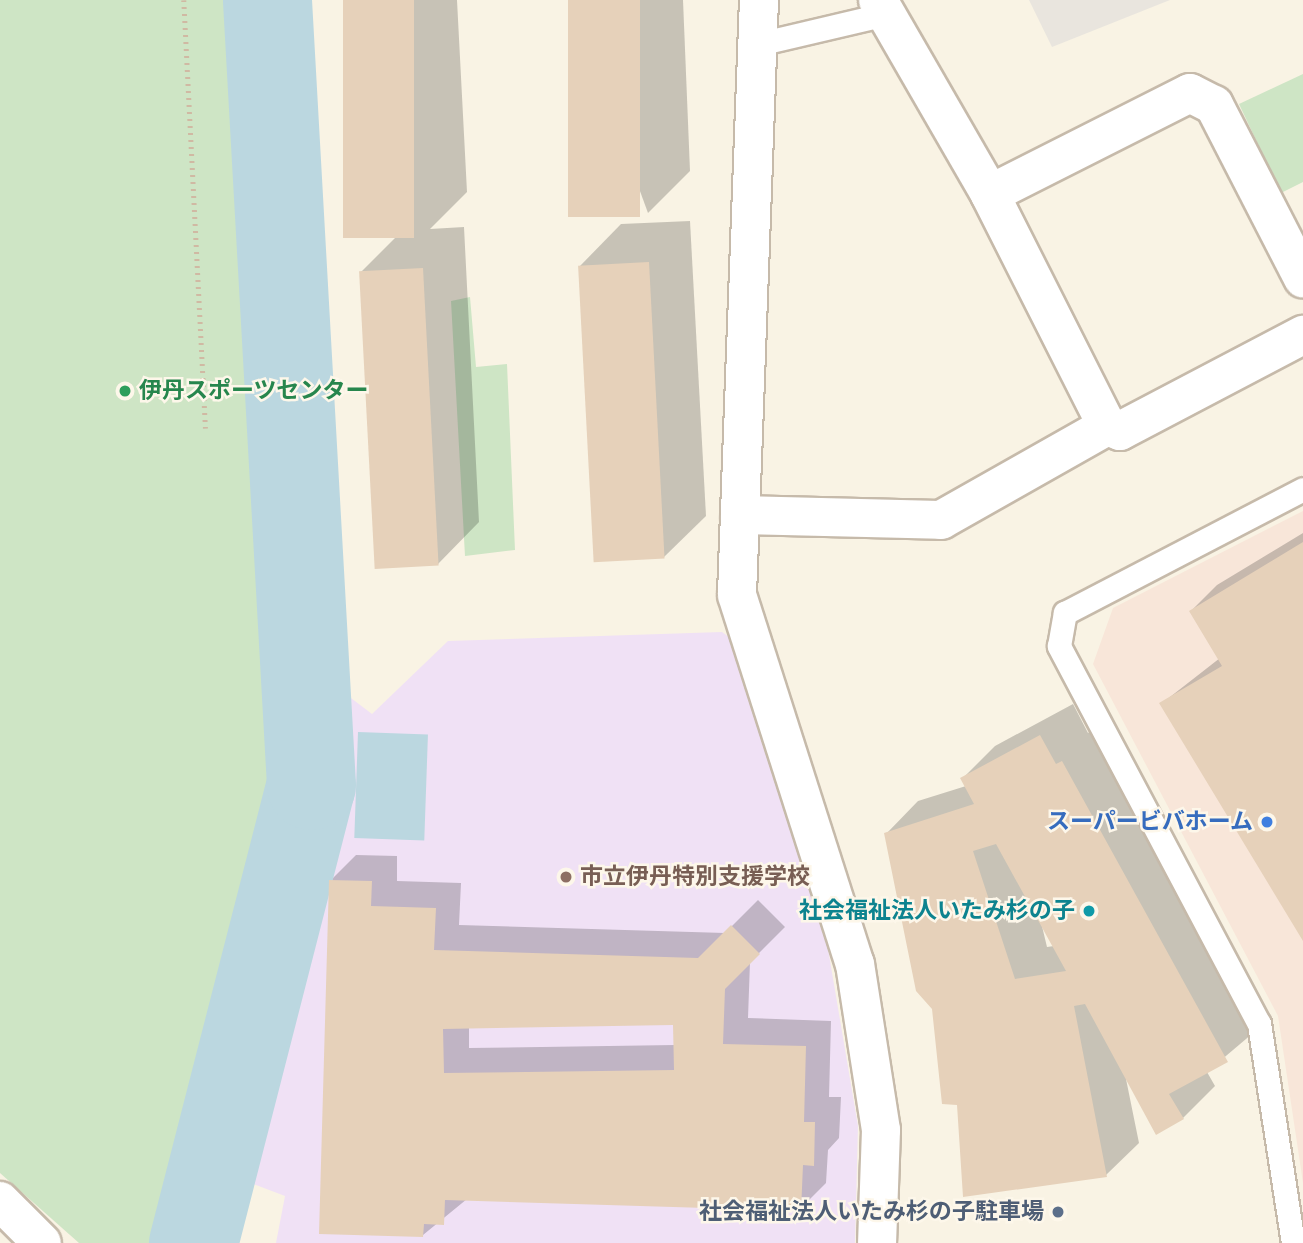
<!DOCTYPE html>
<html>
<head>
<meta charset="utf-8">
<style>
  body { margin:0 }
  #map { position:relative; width:1303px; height:1243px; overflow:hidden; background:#f9f3e4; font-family:"Work Sans","Noto Sans JP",sans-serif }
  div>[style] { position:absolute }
  .commercial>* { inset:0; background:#f8e6d9 }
  .industrial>* { inset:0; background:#e9e5de }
  .education>* { inset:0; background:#f0e1f5 }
  .green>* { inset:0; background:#cee5c5 }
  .water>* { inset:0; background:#bbd7e0; transform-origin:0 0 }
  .shadow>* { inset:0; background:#0003 }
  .river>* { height:89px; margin:-44.5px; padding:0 44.5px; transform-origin:44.5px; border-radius:44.5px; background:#bbd7e0 }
  .building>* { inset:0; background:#e6d1ba; transform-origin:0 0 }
  .path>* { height:4.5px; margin-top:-2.25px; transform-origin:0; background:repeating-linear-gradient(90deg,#d0b9a3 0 2px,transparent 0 7px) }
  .roads { filter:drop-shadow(2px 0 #c6baaa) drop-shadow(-2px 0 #c6baaa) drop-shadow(0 2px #c6baaa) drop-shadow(0 -2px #c6baaa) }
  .service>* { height:23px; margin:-11.5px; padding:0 11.5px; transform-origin:11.5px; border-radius:11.5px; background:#fff }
  .minor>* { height:38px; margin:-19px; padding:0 19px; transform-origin:19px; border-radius:19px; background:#fff }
  .dots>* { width:19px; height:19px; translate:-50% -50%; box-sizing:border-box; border:4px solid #fdf7ea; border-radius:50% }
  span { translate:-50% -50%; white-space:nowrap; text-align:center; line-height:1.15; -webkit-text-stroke:5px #fdf7ea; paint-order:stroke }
  .leisure-label { font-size:23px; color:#27864d; font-weight:700 }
  .left { translate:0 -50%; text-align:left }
  .shop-label { font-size:23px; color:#366cbe; font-weight:700 }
  .right { translate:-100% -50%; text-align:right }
  .education-label { font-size:23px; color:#785e54; font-weight:700 }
  .culture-label { font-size:23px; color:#0d838f; font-weight:700 }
  .service-label { font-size:23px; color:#4e5e75; font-weight:700 }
</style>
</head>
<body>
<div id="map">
  <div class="commercial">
    <div style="clip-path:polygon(1303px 511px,1303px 1183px,1278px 1016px,1093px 664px,1113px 608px)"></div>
  </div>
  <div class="industrial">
    <div style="clip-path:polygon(1029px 0,1170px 0,1052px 47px)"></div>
  </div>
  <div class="education">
    <div style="clip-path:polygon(722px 632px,733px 640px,828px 949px,858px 1126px,855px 1243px,276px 1243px,285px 1196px,248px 1182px,344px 804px,343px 692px,372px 714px,448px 641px)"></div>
  </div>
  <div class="green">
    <div style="clip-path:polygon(0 0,227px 0,273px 782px,155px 1243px,79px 1243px,0 1173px)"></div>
    <div style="clip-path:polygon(1303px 74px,1303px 182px,1281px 193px,1239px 104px)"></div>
    <div style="clip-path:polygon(470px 297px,476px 367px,507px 364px,515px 550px,465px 556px,451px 301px)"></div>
  </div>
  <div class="water">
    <div style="left:358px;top:732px;width:70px;height:106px;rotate:2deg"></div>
  </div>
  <div class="shadow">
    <div style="clip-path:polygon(345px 0,457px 0,467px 192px,430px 229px,464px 227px,479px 522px,438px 564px,361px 272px,398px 235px)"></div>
    <div style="clip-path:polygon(570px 0,683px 0,690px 171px,648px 213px)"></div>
    <div style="clip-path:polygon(690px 221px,706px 516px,664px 557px,580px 266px,621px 224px)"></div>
    <div style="clip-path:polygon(1303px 533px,1303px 938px,1161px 704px,1220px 658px,1191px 611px,1217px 585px)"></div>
    <div style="clip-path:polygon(evenodd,1073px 704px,1088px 733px,1095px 729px,1259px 1028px,1207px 1072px,1215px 1086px,1183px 1118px,1126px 1079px,1139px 1143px,1106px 1175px,959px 1103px,886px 834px,918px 801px,966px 786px,962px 779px,995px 746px,1073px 704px,1041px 922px,1054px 946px,1047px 947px,1041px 922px)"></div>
    <div style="clip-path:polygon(evenodd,356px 855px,397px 856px,397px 881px,461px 883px,459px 925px,725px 933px,758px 900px,785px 927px,750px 962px,748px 1018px,831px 1021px,829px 1097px,841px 1097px,839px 1138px,828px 1150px,826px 1183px,800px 1209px,467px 1199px,423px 1235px,330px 881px,356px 855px,675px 1024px,675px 1045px,469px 1048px,469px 1026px,675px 1024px)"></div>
  </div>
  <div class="river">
    <div style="left:193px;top:1243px;width:473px;rotate:-75.6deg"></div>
    <div style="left:311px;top:785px;width:786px;rotate:-93.21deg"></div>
  </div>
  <div class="building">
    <div style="left:343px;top:0;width:71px;height:238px"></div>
    <div style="left:568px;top:0;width:72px;height:217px"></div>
    <div style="left:649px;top:262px;width:297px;height:71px;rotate:87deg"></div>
    <div style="left:423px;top:268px;width:298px;height:64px;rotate:87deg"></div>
    <div style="clip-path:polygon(1303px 542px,1303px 941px,1159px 703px,1222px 666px,1189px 611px)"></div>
    <div style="clip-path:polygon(evenodd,1040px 735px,1056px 764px,1062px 761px,1228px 1062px,1169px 1094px,1184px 1119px,1156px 1135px,1085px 1004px,1074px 1006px,1107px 1177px,963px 1197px,957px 1105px,942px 1104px,932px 1009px,916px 991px,884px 833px,974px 804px,960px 778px,1040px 735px,996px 844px,1066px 971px,1015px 979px,973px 851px,996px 844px)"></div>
    <div style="clip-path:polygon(evenodd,329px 880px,372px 881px,371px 906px,436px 908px,434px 950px,698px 958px,731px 925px,760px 954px,725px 989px,723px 1044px,806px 1046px,804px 1122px,815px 1122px,814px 1166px,803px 1165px,801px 1211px,445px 1200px,444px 1225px,424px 1224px,423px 1237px,319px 1234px,329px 880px,673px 1025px,674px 1070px,444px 1073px,443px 1029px,673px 1025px)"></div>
  </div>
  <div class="path">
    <div style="left:184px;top:0;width:429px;rotate:87.1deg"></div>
  </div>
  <div class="roads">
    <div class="service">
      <div style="left:754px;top:45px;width:136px;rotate:-13.2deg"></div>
      <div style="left:1293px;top:1243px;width:222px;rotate:-98.8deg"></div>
      <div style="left:1259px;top:1024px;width:428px;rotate:-117.9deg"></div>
      <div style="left:1059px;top:646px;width:34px;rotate:-80deg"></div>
      <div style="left:1065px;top:613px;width:268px;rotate:-27.5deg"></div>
    </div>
    <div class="minor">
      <div style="left:759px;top:0;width:595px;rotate:92.12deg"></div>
      <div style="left:737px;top:595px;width:387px;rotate:72.3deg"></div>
      <div style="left:855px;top:964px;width:168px;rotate:81.1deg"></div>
      <div style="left:881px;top:1130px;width:113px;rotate:92deg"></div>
      <div style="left:990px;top:194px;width:224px;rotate:-26.8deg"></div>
      <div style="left:1190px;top:93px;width:27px;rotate:27deg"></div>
      <div style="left:1214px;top:105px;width:195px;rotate:62.8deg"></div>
      <div style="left:1107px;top:426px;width:14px;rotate:21deg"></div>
      <div style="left:1120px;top:431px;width:207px;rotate:-27.7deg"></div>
      <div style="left:740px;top:515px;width:201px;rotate:1.4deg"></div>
      <div style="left:941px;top:520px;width:191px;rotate:-29.5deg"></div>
      <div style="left:1107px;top:426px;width:260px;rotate:-116.8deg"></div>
      <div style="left:990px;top:194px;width:224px;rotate:-120deg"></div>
      <div style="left:0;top:1201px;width:59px;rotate:45deg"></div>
    </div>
  </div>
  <div class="dots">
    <div style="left:125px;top:391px;background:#2e9e5b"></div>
    <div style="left:1267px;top:822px;background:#3f7fe0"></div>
    <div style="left:566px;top:877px;background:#8d6e63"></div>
    <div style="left:1089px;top:911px;background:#0f9aa8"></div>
    <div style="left:1058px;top:1212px;background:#5c6f8a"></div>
  </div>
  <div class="leisure-label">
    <span class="left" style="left:139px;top:391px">伊丹スポーツセンター</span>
  </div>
  <div class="shop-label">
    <span class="right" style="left:1253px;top:822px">スーパービバホーム</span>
  </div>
  <div class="education-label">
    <span class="left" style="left:580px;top:877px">市立伊丹特別支援学校</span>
  </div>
  <div class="culture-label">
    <span class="right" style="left:1075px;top:911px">社会福祉法人いたみ杉の子</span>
  </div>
  <div class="service-label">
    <span class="right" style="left:1044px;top:1212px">社会福祉法人いたみ杉の子駐車場</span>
  </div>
</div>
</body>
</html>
